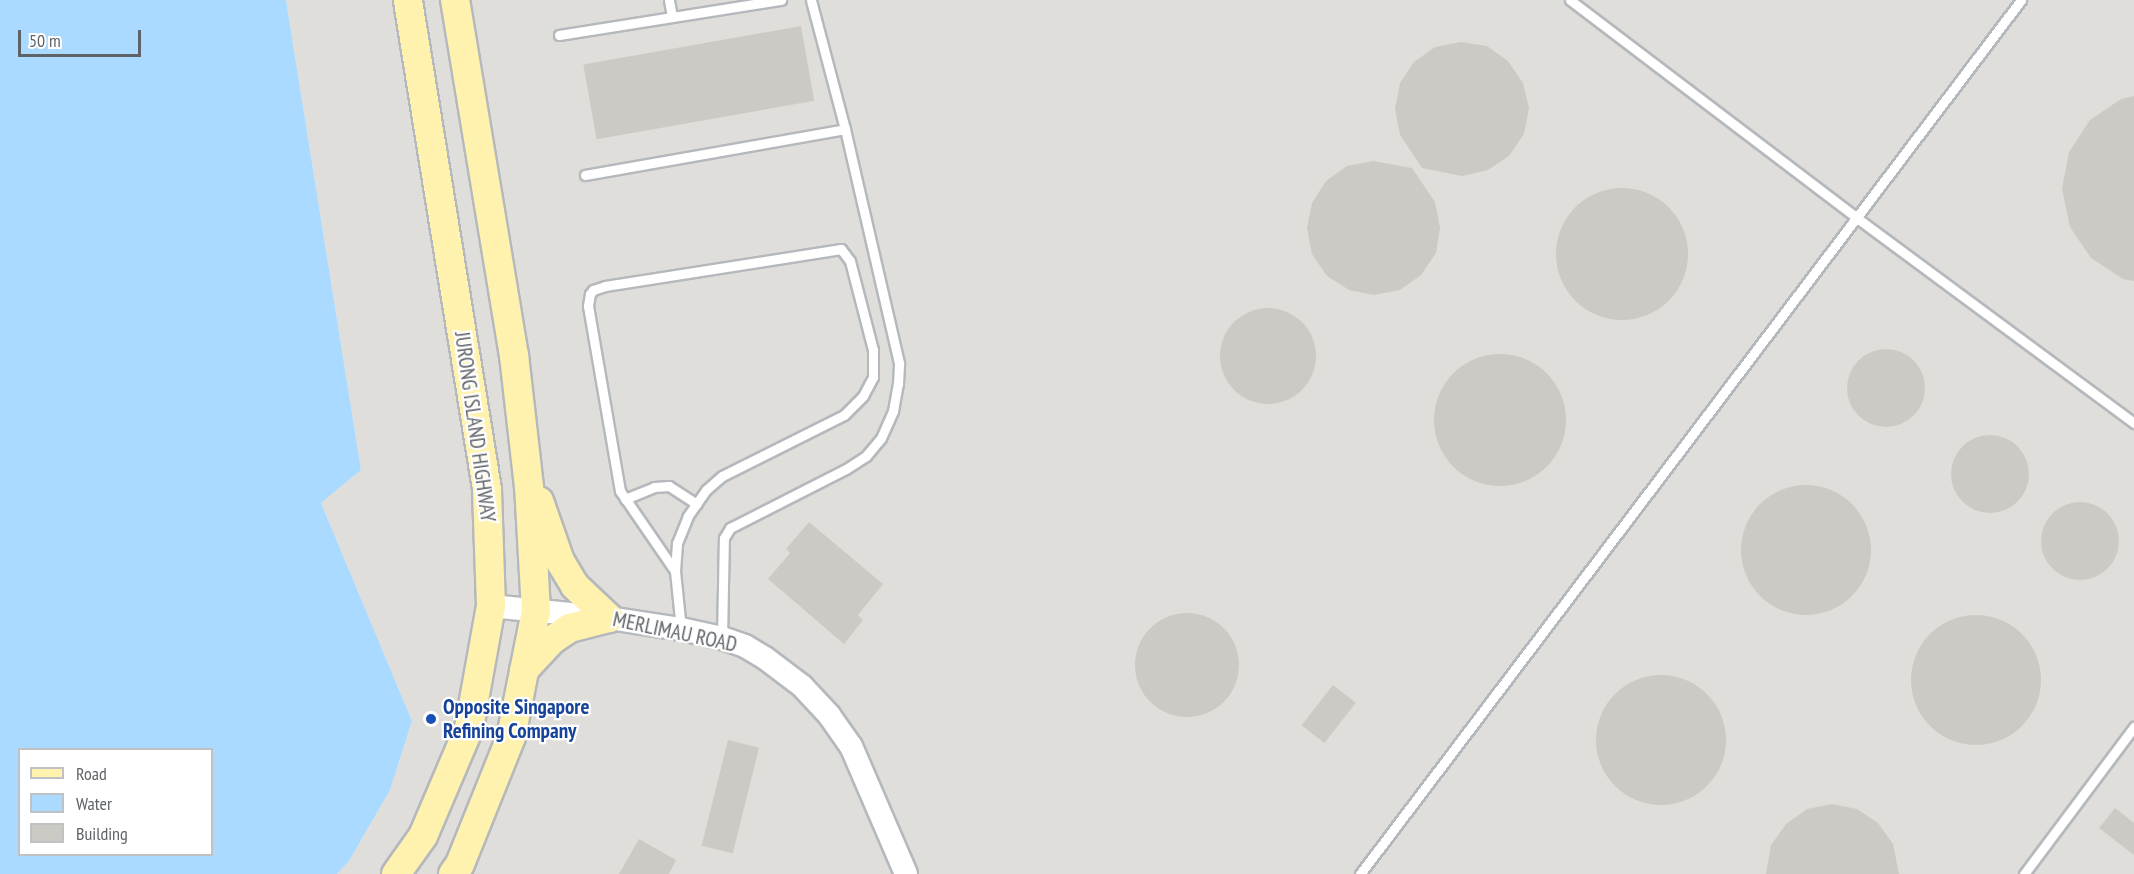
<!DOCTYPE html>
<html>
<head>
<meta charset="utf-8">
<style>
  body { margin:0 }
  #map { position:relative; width:2134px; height:874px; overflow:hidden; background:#f1efe8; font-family:"PT Sans Narrow",sans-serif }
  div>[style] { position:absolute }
  .industrial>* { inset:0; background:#e0deda }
  .water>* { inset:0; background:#aadaff }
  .building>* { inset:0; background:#cccac5; transform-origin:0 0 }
  .round { border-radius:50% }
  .roads { filter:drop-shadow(2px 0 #b5b8bc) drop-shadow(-2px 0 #b5b8bc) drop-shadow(0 2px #b5b8bc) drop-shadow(0 -2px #b5b8bc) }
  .service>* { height:9px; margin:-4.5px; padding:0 4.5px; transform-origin:4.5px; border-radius:4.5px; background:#fff }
  .tertiary>* { height:22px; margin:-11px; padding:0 11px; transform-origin:11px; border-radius:11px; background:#fff }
  .primary>* { height:28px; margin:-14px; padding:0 14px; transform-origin:14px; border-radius:14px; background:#fff2af }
  .dots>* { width:16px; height:16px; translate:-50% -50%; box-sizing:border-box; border:3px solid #fff; border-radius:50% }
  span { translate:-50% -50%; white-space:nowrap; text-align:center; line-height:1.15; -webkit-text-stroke:4.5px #fff; paint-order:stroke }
  .street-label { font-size:21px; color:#5f6368 }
  .transit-label { font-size:21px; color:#164399; font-weight:700 }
  .left { translate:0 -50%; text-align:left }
  .legend { position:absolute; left:18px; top:748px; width:195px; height:108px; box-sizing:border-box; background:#fff; border:2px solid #bfc1c3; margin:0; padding:8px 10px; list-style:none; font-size:18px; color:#5f6368 }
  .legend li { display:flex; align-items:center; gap:12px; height:30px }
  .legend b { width:30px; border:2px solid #bfc1c3 }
  .scale { position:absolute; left:18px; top:30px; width:123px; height:27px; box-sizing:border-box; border:3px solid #5f6368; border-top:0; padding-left:8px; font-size:18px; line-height:21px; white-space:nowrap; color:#5f6368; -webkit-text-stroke:4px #fff; paint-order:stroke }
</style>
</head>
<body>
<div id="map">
  <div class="industrial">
    <div style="clip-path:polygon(286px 0,2134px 0,2134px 874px,337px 874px,349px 861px,390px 790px,412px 721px,321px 503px,361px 470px)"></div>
  </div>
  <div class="water">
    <div style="clip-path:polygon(evenodd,0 0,286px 0,361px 470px,321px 503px,412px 721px,390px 790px,349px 861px,337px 874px,0 874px,0 0,20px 750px,212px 750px,212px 854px,20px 854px,20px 750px)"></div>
  </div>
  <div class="building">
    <div style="left:801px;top:26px;width:76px;height:221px;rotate:80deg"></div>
    <div style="clip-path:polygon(1461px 42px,1487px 46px,1508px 61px,1523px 83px,1529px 108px,1524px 134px,1509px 156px,1488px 170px,1462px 176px,1422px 168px,1400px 135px,1395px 109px,1400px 83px,1414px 62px,1435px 47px)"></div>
    <div style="clip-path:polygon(2134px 96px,2134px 281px,2123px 279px,2091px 258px,2070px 227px,2062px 189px,2069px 152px,2090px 120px,2121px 99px)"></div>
    <div style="clip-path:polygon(1373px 161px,1412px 168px,1435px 202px,1440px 228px,1436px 253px,1421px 275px,1400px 290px,1374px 295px,1349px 290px,1327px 276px,1312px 254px,1307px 228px,1312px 203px,1326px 181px,1347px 166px)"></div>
    <div class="round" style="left:1556px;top:188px;width:132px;height:132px"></div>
    <div class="round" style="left:1220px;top:308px;width:96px;height:96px"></div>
    <div class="round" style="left:1847px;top:349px;width:78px;height:78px"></div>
    <div class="round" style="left:1434px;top:354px;width:132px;height:132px"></div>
    <div class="round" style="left:1951px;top:435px;width:78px;height:78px"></div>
    <div class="round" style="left:1741px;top:485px;width:130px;height:130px"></div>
    <div class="round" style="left:2041px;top:502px;width:78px;height:78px"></div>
    <div style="clip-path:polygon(809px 522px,883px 584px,858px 615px,863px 620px,844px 644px,768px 579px,790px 553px,786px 549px)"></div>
    <div class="round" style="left:1135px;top:613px;width:104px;height:104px"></div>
    <div class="round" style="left:1911px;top:615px;width:130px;height:130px"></div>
    <div class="round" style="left:1596px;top:675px;width:130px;height:130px"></div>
    <div style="left:1333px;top:685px;width:29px;height:51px;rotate:38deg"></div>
    <div style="left:728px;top:740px;width:32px;height:109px;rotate:14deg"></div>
    <div style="clip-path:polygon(1832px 804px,1857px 809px,1878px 823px,1893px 844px,1899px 874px,1766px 874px,1771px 845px,1786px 824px,1807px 809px)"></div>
    <div style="clip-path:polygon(2115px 808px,2134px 823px,2134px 855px,2099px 828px)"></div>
    <div style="clip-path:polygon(639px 839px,676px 860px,669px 874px,619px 874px)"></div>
  </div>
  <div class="roads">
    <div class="service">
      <div style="left:669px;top:0;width:17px;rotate:80deg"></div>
      <div style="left:1570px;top:0;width:360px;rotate:37.2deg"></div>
      <div style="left:1857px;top:218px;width:345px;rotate:36.5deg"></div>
      <div style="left:559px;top:35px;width:225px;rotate:-9deg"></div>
      <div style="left:585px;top:175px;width:264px;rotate:-10deg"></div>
      <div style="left:625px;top:499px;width:31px;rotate:-22deg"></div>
      <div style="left:654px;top:487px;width:15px;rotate:-4deg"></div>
      <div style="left:669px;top:486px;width:33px;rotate:33deg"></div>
      <div style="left:675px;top:571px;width:97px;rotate:-124.5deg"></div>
      <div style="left:620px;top:491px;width:188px;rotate:-99.8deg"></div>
      <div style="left:588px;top:306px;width:12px;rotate:-81deg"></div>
      <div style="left:590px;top:294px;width:5px;rotate:-53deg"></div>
      <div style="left:593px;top:290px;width:13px;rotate:-18deg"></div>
      <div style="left:605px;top:286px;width:239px;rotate:-8.9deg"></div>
      <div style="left:841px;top:249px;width:15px;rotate:53deg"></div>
      <div style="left:850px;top:261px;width:92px;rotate:75.5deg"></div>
      <div style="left:873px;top:350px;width:27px;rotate:90deg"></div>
      <div style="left:873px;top:377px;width:21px;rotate:118deg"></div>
      <div style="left:863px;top:396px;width:27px;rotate:135deg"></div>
      <div style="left:844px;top:415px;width:136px;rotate:153.4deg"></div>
      <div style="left:722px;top:476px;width:21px;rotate:139deg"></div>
      <div style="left:706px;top:490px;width:32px;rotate:125deg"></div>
      <div style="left:688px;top:516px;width:29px;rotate:112deg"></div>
      <div style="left:677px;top:543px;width:28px;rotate:94deg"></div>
      <div style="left:675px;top:571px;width:58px;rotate:84.1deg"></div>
      <div style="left:722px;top:638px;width:100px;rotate:-88.9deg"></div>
      <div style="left:724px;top:538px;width:12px;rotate:-59deg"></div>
      <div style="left:730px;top:528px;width:130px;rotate:-27deg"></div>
      <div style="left:846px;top:469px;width:24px;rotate:-33deg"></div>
      <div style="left:866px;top:456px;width:23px;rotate:-50deg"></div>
      <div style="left:881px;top:438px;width:30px;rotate:-66deg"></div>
      <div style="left:893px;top:411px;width:27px;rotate:-80deg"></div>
      <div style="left:898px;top:384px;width:21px;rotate:-87deg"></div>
      <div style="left:899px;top:363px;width:240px;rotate:-103deg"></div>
      <div style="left:845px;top:129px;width:133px;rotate:-104.8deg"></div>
      <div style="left:1360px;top:874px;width:1096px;rotate:-52.9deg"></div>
      <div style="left:2024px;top:874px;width:184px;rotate:-53.2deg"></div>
    </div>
    <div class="tertiary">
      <div style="left:491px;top:606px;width:119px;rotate:5.8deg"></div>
      <div style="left:609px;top:618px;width:73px;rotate:8.7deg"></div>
      <div style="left:681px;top:629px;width:42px;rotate:12.4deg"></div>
      <div style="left:722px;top:638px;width:24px;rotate:19deg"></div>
      <div style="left:745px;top:646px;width:23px;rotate:31deg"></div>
      <div style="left:765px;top:658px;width:46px;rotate:37.1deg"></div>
      <div style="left:802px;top:686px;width:40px;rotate:47deg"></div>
      <div style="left:829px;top:715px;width:38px;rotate:55deg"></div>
      <div style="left:851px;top:746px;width:139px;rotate:66.7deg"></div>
    </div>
    <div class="primary">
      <div style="left:539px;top:501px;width:64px;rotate:70.7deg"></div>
      <div style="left:560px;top:561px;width:29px;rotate:59deg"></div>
      <div style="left:575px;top:586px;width:47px;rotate:43.3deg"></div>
      <div style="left:524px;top:670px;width:41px;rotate:-47deg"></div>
      <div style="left:552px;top:640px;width:22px;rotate:-34deg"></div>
      <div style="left:570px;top:628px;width:40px;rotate:-14.4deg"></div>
      <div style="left:396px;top:874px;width:47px;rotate:-54.6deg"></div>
      <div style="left:423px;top:836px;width:117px;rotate:-66.9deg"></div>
      <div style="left:469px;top:728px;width:124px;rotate:-79.8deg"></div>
      <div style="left:491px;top:606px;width:117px;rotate:-92deg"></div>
      <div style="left:487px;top:489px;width:495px;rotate:-99.2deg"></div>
      <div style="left:453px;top:874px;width:12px;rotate:-55deg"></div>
      <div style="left:460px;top:864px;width:137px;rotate:-68.1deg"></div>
      <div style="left:511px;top:737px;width:128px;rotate:-78.8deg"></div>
      <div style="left:536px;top:611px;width:124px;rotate:-93.2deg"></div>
      <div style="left:529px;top:487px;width:132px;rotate:-96.5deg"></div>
      <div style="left:514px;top:356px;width:361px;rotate:-99.4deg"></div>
    </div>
  </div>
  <div class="dots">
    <div style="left:431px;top:719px;background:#1a4fb4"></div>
  </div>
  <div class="street-label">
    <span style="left:475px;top:427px;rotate:82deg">JURONG ISLAND HIGHWAY</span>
    <span style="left:675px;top:632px;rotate:12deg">MERLIMAU ROAD</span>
  </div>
  <div class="transit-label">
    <span class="left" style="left:443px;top:719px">Opposite Singapore<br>Refining Company</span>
  </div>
  <ul class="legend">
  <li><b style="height:8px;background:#fff2af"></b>Road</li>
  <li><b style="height:16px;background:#aadaff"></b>Water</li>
  <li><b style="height:16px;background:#cccac5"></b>Building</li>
  </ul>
  <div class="scale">50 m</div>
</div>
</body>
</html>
